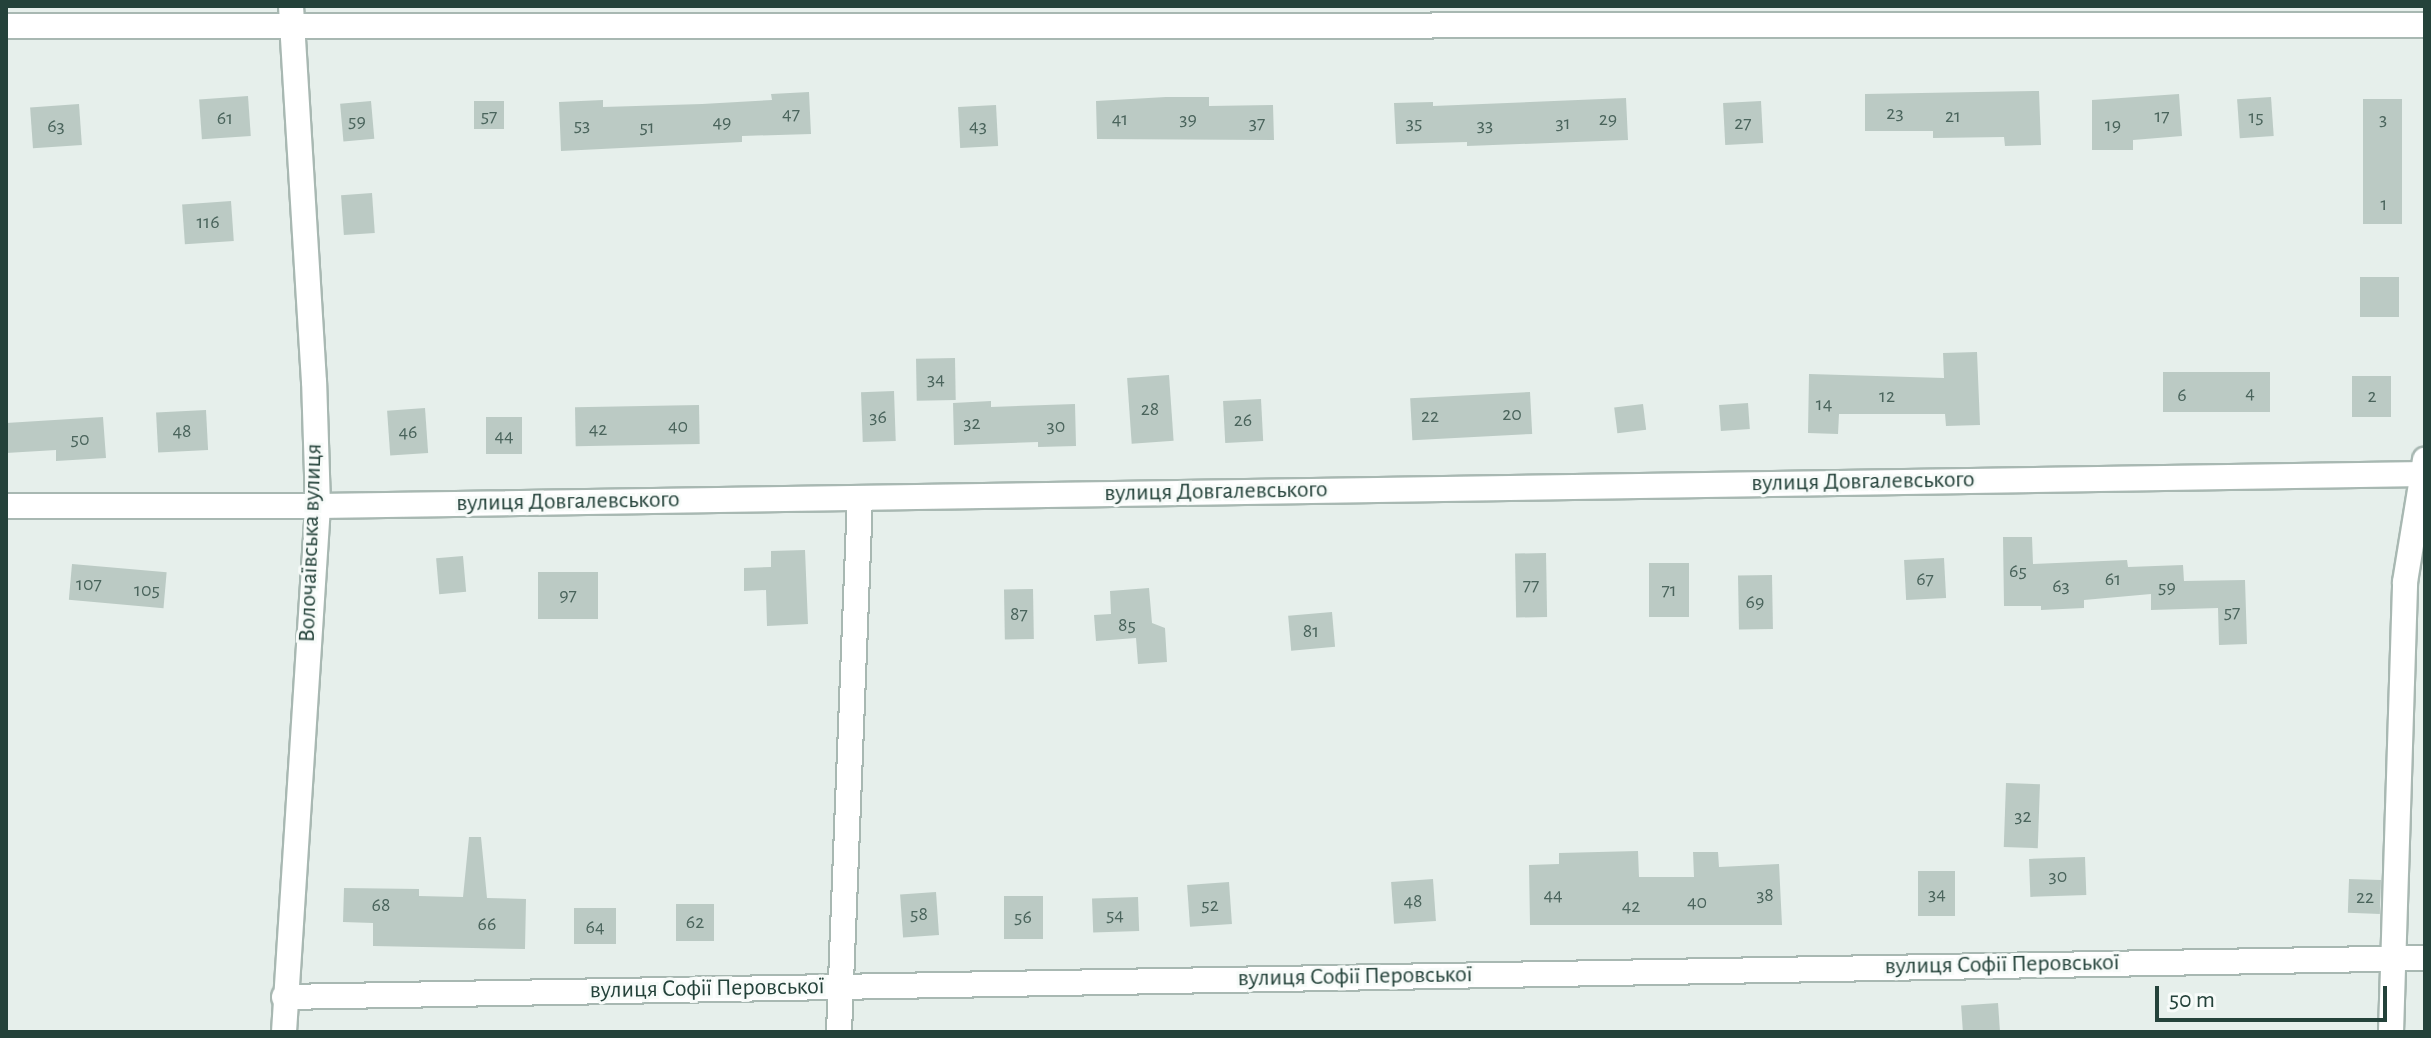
<!DOCTYPE html>
<html>
<head>
<meta charset="utf-8">
<style>
  body { margin:0 }
  #map { position:relative; width:2431px; height:1038px; overflow:hidden; background:#e6efeb; font-family:"Alegreya Sans",sans-serif }
  div>[style] { position:absolute }
  .building>* { inset:0; background:#bbcac4; transform-origin:0 0 }
  .roads { filter:drop-shadow(2px 0 #a8b8b2) drop-shadow(-2px 0 #a8b8b2) drop-shadow(0 2px #a8b8b2) drop-shadow(0 -2px #a8b8b2) }
  .minor>* { height:24px; margin:-12px; padding:0 12px; transform-origin:12px; border-radius:12px; background:#fff }
  span { translate:-50% -50%; white-space:nowrap; text-align:center; line-height:1.15; -webkit-text-stroke:6px #f7fbf9; paint-order:stroke }
  .number-label { font-size:20px; color:#4a645c }
  .number-label span { -webkit-text-stroke-width:0 }
  .street-label { font-size:24px; color:#24423a }
  .frame { position:absolute; inset:0; border:8px solid #24423a; pointer-events:none }
  .scale { position:absolute; left:2155px; top:986px; width:232px; height:36px; box-sizing:border-box; border:4px solid #24423a; border-top:0; padding-left:10px; font-size:24px; line-height:28px; white-space:nowrap; color:#24423a; -webkit-text-stroke:6px #f7fbf9; paint-order:stroke }
</style>
</head>
<body>
<div id="map">
  <div class="building">
    <div style="clip-path:polygon(2039px 91px,2041px 145px,2005px 146px,2004px 137px,1933px 138px,1933px 131px,1865px 131px,1865px 94px)"></div>
    <div style="clip-path:polygon(809px 92px,811px 134px,742px 136px,742px 142px,561px 151px,559px 102px,603px 100px,603px 107px,702px 104px,772px 100px,771px 94px)"></div>
    <div style="clip-path:polygon(2179px 94px,2182px 136px,2133px 140px,2133px 150px,2092px 150px,2092px 100px)"></div>
    <div style="left:248px;top:96px;width:40px;height:49px;rotate:86deg"></div>
    <div style="clip-path:polygon(1166px 97px,1209px 97px,1209px 106px,1273px 105px,1274px 140px,1097px 139px,1096px 101px)"></div>
    <div style="left:2271px;top:97px;width:39px;height:34px;rotate:86deg"></div>
    <div style="clip-path:polygon(1626px 98px,1628px 140px,1467px 146px,1467px 142px,1396px 144px,1394px 103px,1433px 102px,1433px 106px)"></div>
    <div style="left:2363px;top:99px;width:39px;height:125px"></div>
    <div style="left:371px;top:101px;width:38px;height:31px;rotate:85deg"></div>
    <div style="left:504px;top:101px;width:28px;height:30px;rotate:90deg"></div>
    <div style="left:1761px;top:101px;width:42px;height:38px;rotate:87deg"></div>
    <div style="left:79px;top:104px;width:41px;height:49px;rotate:86deg"></div>
    <div style="left:996px;top:105px;width:41px;height:38px;rotate:87deg"></div>
    <div style="left:372px;top:193px;width:40px;height:31px;rotate:86deg"></div>
    <div style="left:231px;top:201px;width:40px;height:49px;rotate:86deg"></div>
    <div style="left:2399px;top:277px;width:40px;height:39px;rotate:90deg"></div>
    <div style="clip-path:polygon(1977px 352px,1980px 425px,1946px 426px,1945px 414px,1839px 414px,1838px 434px,1808px 433px,1809px 374px,1944px 378px,1943px 353px)"></div>
    <div style="left:955px;top:358px;width:42px;height:39px;rotate:89deg"></div>
    <div style="left:2270px;top:372px;width:40px;height:107px;rotate:90deg"></div>
    <div style="left:1169px;top:375px;width:66px;height:42px;rotate:86deg"></div>
    <div style="left:2352px;top:376px;width:39px;height:41px"></div>
    <div style="left:894px;top:391px;width:50px;height:33px;rotate:88deg"></div>
    <div style="left:1530px;top:392px;width:42px;height:120px;rotate:87deg"></div>
    <div style="left:1261px;top:399px;width:42px;height:38px;rotate:87deg"></div>
    <div style="clip-path:polygon(991px 401px,991px 407px,1075px 404px,1076px 446px,1038px 447px,1038px 442px,954px 445px,953px 403px)"></div>
    <div style="left:1748px;top:403px;width:26px;height:29px;rotate:86deg"></div>
    <div style="left:1643px;top:404px;width:26px;height:29px;rotate:83deg"></div>
    <div style="left:699px;top:405px;width:39px;height:124px;rotate:89deg"></div>
    <div style="left:425px;top:408px;width:45px;height:38px;rotate:86deg"></div>
    <div style="left:206px;top:410px;width:40px;height:50px;rotate:87deg"></div>
    <div style="clip-path:polygon(103px 417px,106px 458px,56px 461px,56px 450px,6px 453px,6px 423px)"></div>
    <div style="left:522px;top:417px;width:37px;height:36px;rotate:90deg"></div>
    <div style="clip-path:polygon(2003px 537px,2032px 537px,2033px 564px,2127px 560px,2128px 567px,2183px 565px,2184px 581px,2245px 580px,2247px 644px,2219px 645px,2218px 608px,2151px 610px,2151px 594px,2084px 600px,2084px 608px,2041px 610px,2041px 606px,2004px 606px)"></div>
    <div style="clip-path:polygon(805px 550px,808px 624px,767px 626px,766px 590px,744px 591px,744px 568px,771px 567px,771px 551px)"></div>
    <div style="left:1546px;top:553px;width:64px;height:31px;rotate:89deg"></div>
    <div style="left:463px;top:556px;width:36px;height:27px;rotate:85deg"></div>
    <div style="left:1944px;top:558px;width:40px;height:40px;rotate:87deg"></div>
    <div style="left:1689px;top:563px;width:54px;height:40px;rotate:90deg"></div>
    <div style="left:72px;top:564px;width:95px;height:36px;rotate:5deg"></div>
    <div style="left:538px;top:572px;width:60px;height:47px"></div>
    <div style="left:1772px;top:575px;width:54px;height:34px;rotate:89deg"></div>
    <div style="clip-path:polygon(1149px 588px,1152px 623px,1165px 628px,1167px 662px,1138px 664px,1136px 638px,1096px 641px,1094px 615px,1111px 614px,1110px 591px)"></div>
    <div style="left:1033px;top:589px;width:50px;height:29px;rotate:89deg"></div>
    <div style="left:1332px;top:612px;width:35px;height:44px;rotate:85deg"></div>
    <div style="left:2006px;top:783px;width:34px;height:64px;rotate:2deg"></div>
    <div style="clip-path:polygon(469px 837px,481px 837px,487px 898px,526px 899px,525px 949px,373px 946px,373px 923px,343px 922px,344px 888px,419px 889px,419px 896px,463px 897px)"></div>
    <div style="clip-path:polygon(1638px 851px,1639px 877px,1694px 877px,1693px 852px,1718px 852px,1719px 867px,1779px 864px,1782px 925px,1530px 925px,1529px 865px,1559px 864px,1559px 853px)"></div>
    <div style="left:2085px;top:857px;width:38px;height:56px;rotate:88deg"></div>
    <div style="left:1955px;top:871px;width:45px;height:37px;rotate:90deg"></div>
    <div style="left:1433px;top:879px;width:42px;height:42px;rotate:86deg"></div>
    <div style="left:2381px;top:880px;width:34px;height:32px;rotate:92deg"></div>
    <div style="left:1229px;top:882px;width:42px;height:42px;rotate:86deg"></div>
    <div style="left:936px;top:892px;width:43px;height:36px;rotate:86deg"></div>
    <div style="left:1004px;top:896px;width:39px;height:43px"></div>
    <div style="left:1138px;top:897px;width:34px;height:46px;rotate:88deg"></div>
    <div style="left:676px;top:904px;width:38px;height:37px"></div>
    <div style="left:616px;top:908px;width:36px;height:42px;rotate:90deg"></div>
    <div style="left:1998px;top:1003px;width:29px;height:37px;rotate:86deg"></div>
  </div>
  <div class="roads">
    <div class="minor">
      <div style="left:6px;top:26px;width:2419px;rotate:-0.02deg"></div>
      <div style="left:6px;top:506px;width:312px"></div>
      <div style="left:318px;top:506px;width:2107px;rotate:-0.87deg"></div>
      <div style="left:284px;top:997px;width:2141px;rotate:-1.04deg"></div>
      <div style="left:284px;top:1032px;width:527px;rotate:-86.3deg"></div>
      <div style="left:318px;top:506px;width:124px;rotate:-91.8deg"></div>
      <div style="left:314px;top:382px;width:377px;rotate:-93.5deg"></div>
      <div style="left:839px;top:1032px;width:534px;rotate:-87.75deg"></div>
      <div style="left:2391px;top:1032px;width:450px;rotate:-88.2deg"></div>
      <div style="left:2405px;top:582px;width:124px;rotate:-80.7deg"></div>
    </div>
  </div>
  <div class="number-label">
    <span style="left:1895px;top:113px">23</span>
    <span style="left:791px;top:114px">47</span>
    <span style="left:489px;top:116px">57</span>
    <span style="left:1953px;top:116px">21</span>
    <span style="left:2162px;top:116px">17</span>
    <span style="left:2256px;top:117px">15</span>
    <span style="left:225px;top:118px">61</span>
    <span style="left:1120px;top:119px">41</span>
    <span style="left:1188px;top:119px">39</span>
    <span style="left:1608px;top:119px">29</span>
    <span style="left:2383px;top:119px">3</span>
    <span style="left:357px;top:121px">59</span>
    <span style="left:722px;top:122px">49</span>
    <span style="left:1257px;top:123px">37</span>
    <span style="left:1414px;top:123px">35</span>
    <span style="left:1563px;top:123px">31</span>
    <span style="left:1743px;top:123px">27</span>
    <span style="left:582px;top:125px">53</span>
    <span style="left:1485px;top:125px">33</span>
    <span style="left:2113px;top:125px">19</span>
    <span style="left:56px;top:126px">63</span>
    <span style="left:978px;top:126px">43</span>
    <span style="left:647px;top:127px">51</span>
    <span style="left:2384px;top:204px">1</span>
    <span style="left:208px;top:222px">116</span>
    <span style="left:936px;top:379px">34</span>
    <span style="left:2250px;top:393px">4</span>
    <span style="left:2182px;top:395px">6</span>
    <span style="left:1887px;top:396px">12</span>
    <span style="left:2372px;top:396px">2</span>
    <span style="left:1824px;top:404px">14</span>
    <span style="left:1150px;top:409px">28</span>
    <span style="left:1512px;top:414px">20</span>
    <span style="left:1430px;top:416px">22</span>
    <span style="left:878px;top:417px">36</span>
    <span style="left:1243px;top:420px">26</span>
    <span style="left:972px;top:423px">32</span>
    <span style="left:678px;top:426px">40</span>
    <span style="left:1056px;top:426px">30</span>
    <span style="left:598px;top:429px">42</span>
    <span style="left:182px;top:431px">48</span>
    <span style="left:408px;top:432px">46</span>
    <span style="left:504px;top:436px">44</span>
    <span style="left:80px;top:439px">50</span>
    <span style="left:2018px;top:571px">65</span>
    <span style="left:1925px;top:579px">67</span>
    <span style="left:2113px;top:579px">61</span>
    <span style="left:89px;top:584px">107</span>
    <span style="left:1531px;top:585px">77</span>
    <span style="left:2061px;top:586px">63</span>
    <span style="left:2167px;top:587px">59</span>
    <span style="left:147px;top:590px">105</span>
    <span style="left:1669px;top:590px">71</span>
    <span style="left:568px;top:595px">97</span>
    <span style="left:1755px;top:602px">69</span>
    <span style="left:2232px;top:612px">57</span>
    <span style="left:1019px;top:614px">87</span>
    <span style="left:1127px;top:625px">85</span>
    <span style="left:1311px;top:631px">81</span>
    <span style="left:2023px;top:816px">32</span>
    <span style="left:2058px;top:876px">30</span>
    <span style="left:1937px;top:894px">34</span>
    <span style="left:1553px;top:895px">44</span>
    <span style="left:1765px;top:895px">38</span>
    <span style="left:2365px;top:897px">22</span>
    <span style="left:1413px;top:901px">48</span>
    <span style="left:1697px;top:902px">40</span>
    <span style="left:381px;top:905px">68</span>
    <span style="left:1210px;top:905px">52</span>
    <span style="left:1631px;top:906px">42</span>
    <span style="left:919px;top:914px">58</span>
    <span style="left:1115px;top:915px">54</span>
    <span style="left:1023px;top:917px">56</span>
    <span style="left:695px;top:922px">62</span>
    <span style="left:487px;top:924px">66</span>
    <span style="left:595px;top:927px">64</span>
  </div>
  <div class="street-label">
    <span style="left:1863px;top:482px;rotate:-1deg">вулиця Довгалевського</span>
    <span style="left:1216px;top:492px;rotate:-1deg">вулиця Довгалевського</span>
    <span style="left:568px;top:502px;rotate:-1deg">вулиця Довгалевського</span>
    <span style="left:311px;top:543px;rotate:-88deg">Волочаївська вулиця</span>
    <span style="left:2002px;top:965px;rotate:-1deg">вулиця Софії Перовської</span>
    <span style="left:1355px;top:977px;rotate:-1deg">вулиця Софії Перовської</span>
    <span style="left:707px;top:989px;rotate:-1deg">вулиця Софії Перовської</span>
  </div>
  <div class="frame"></div>
  <div class="scale">50 m</div>
</div>
</body>
</html>
